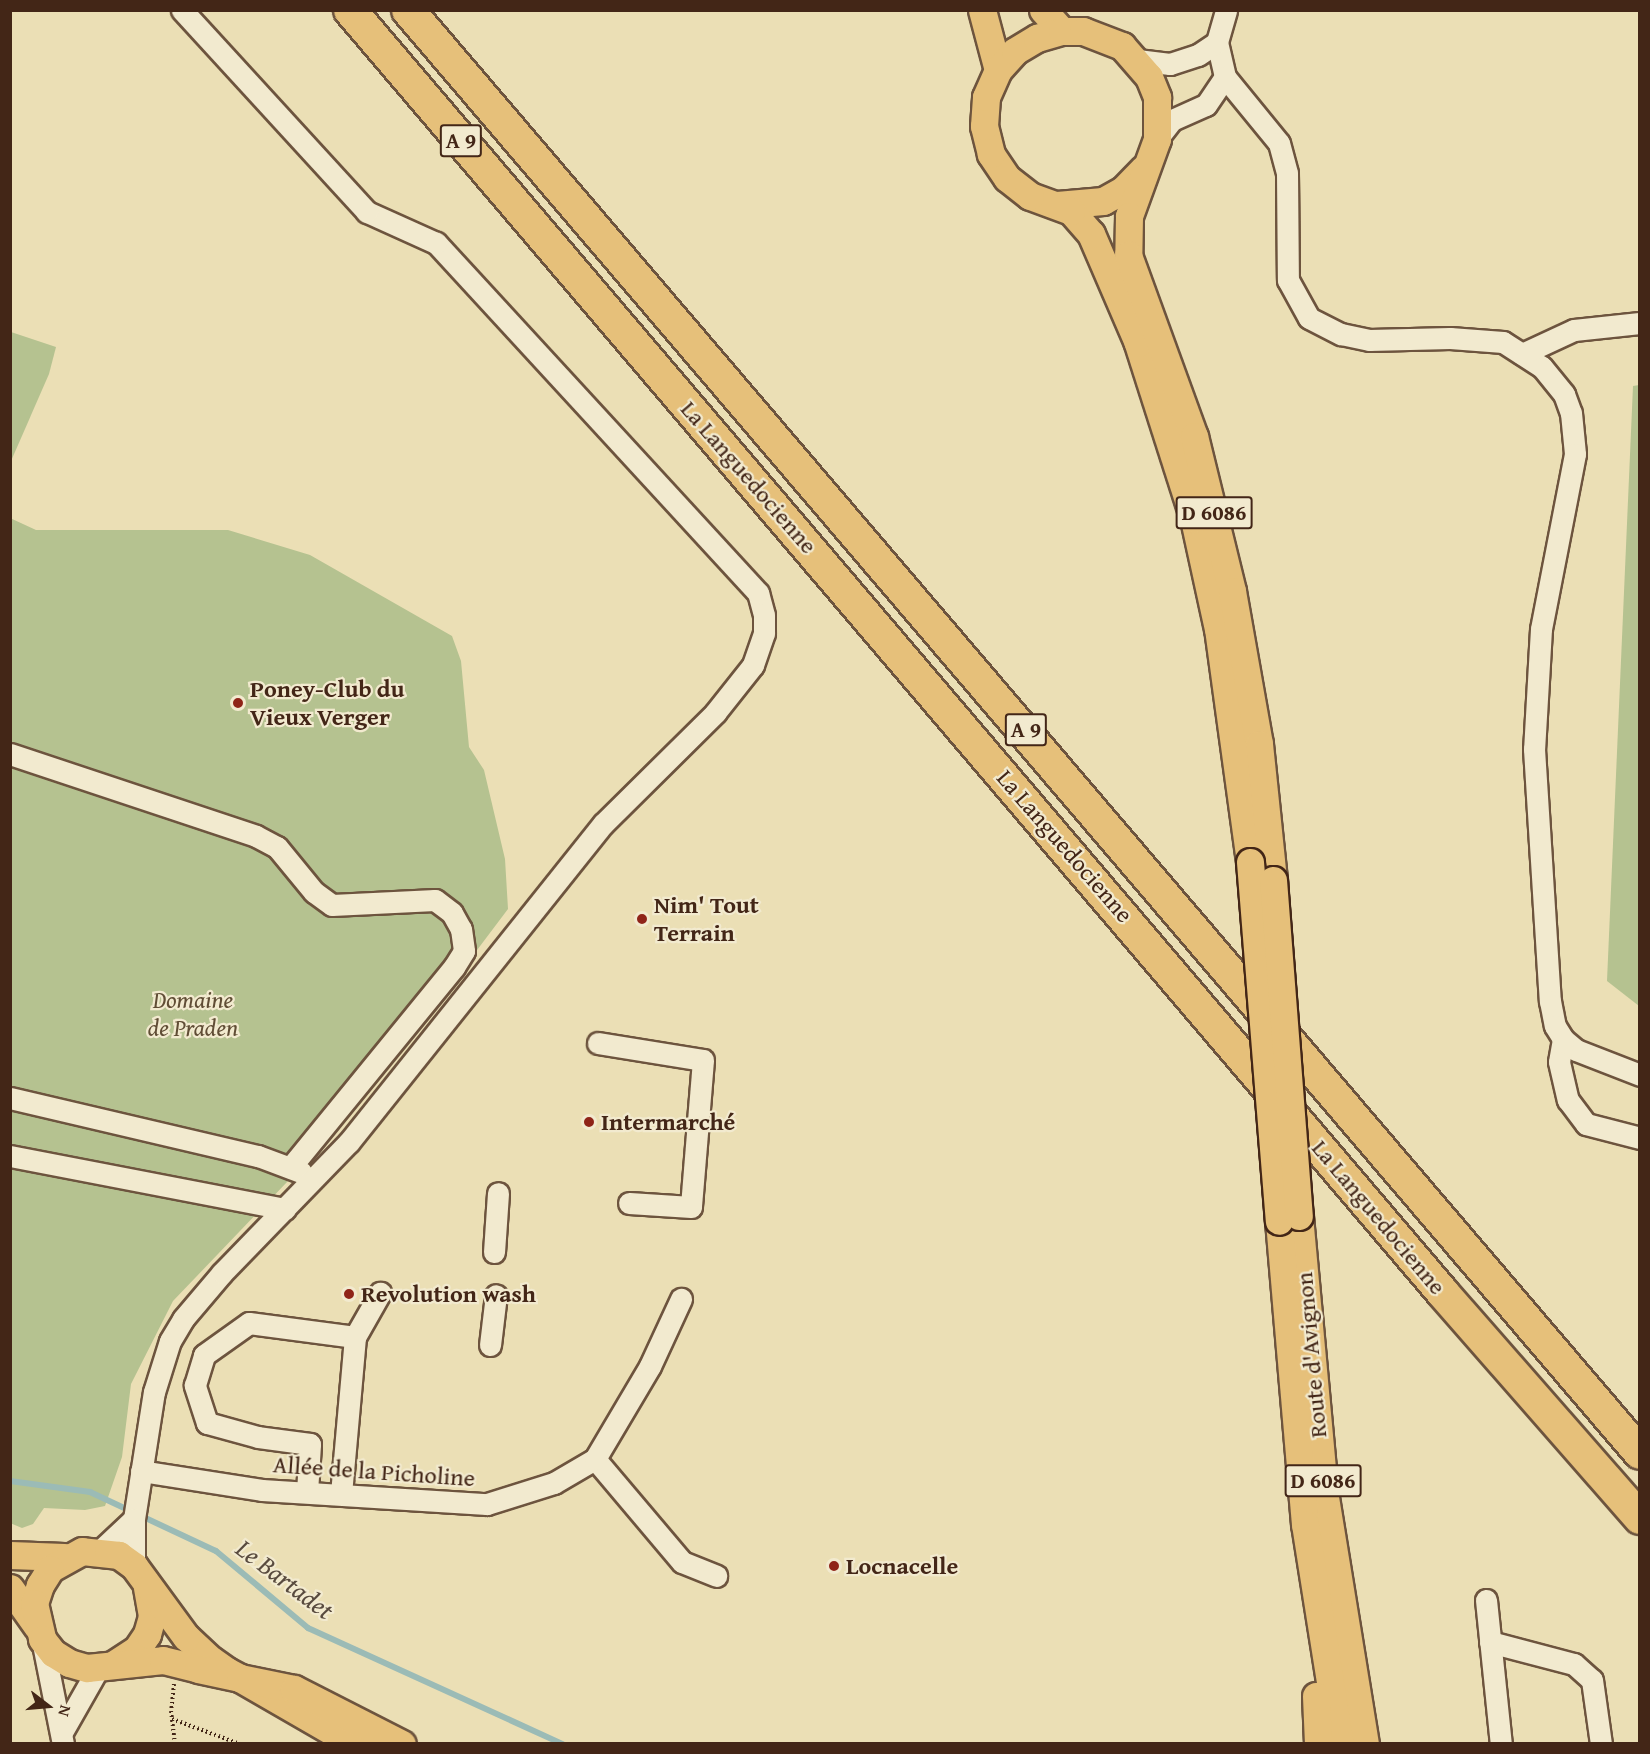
<!DOCTYPE html>
<html>
<head>
<meta charset="utf-8">
<style>
  body { margin:0 }
  #map { position:relative; width:1650px; height:1754px; overflow:hidden; background:#ebdfb5; font-family:"Gentium Book Plus",serif }
  div>[style] { position:absolute }
  .green>* { inset:0; background:#b5c290 }
  .stream>* { height:6px; margin:-3px; padding:0 3px; transform-origin:3px; border-radius:3px; background:#9bbbb6 }
  .path>* { height:4px; margin-top:-2px; transform-origin:0; background:repeating-linear-gradient(90deg,#432617 0 1.5px,transparent 0 4.5px) }
  .roads { filter:drop-shadow(2px 0 #6d543e) drop-shadow(-2px 0 #6d543e) drop-shadow(0 2px #6d543e) drop-shadow(0 -2px #6d543e) }
  .minor>* { height:21px; margin:-10.5px; padding:0 10.5px; transform-origin:10.5px; border-radius:10.5px; background:#f2eacf }
  .major>* { height:27px; margin:-13.5px; padding:0 13.5px; transform-origin:13.5px; border-radius:13.5px; background:#e6c07a }
  .highway>* { height:32px; margin:-16px; padding:0 16px; transform-origin:16px; border-radius:16px; background:#e6c07a }
  .bridges { filter:drop-shadow(2px 0 #432617) drop-shadow(-2px 0 #432617) drop-shadow(0 2px #432617) drop-shadow(0 -2px #432617) }
  .major-bridge>* { height:27px; margin:-13.5px; padding:0 13.5px; transform-origin:13.5px; border-radius:13.5px; background:#e6c07a }
  .dots>* { width:16px; height:16px; translate:-50% -50%; box-sizing:border-box; border:3px solid #f2eacf; border-radius:50% }
  span { translate:-50% -50%; white-space:nowrap; text-align:center; line-height:1.15; -webkit-text-stroke:4.5px #f2eacf; paint-order:stroke }
  .shield-label span { padding:2px 4px; background:#f2eacf; border:2px solid; border-radius:4px; -webkit-text-stroke-width:0 }
  .shield-label { font-size:22px; color:#432617; font-weight:700 }
  .street-label { font-size:24px; color:#432617 }
  .poi-label { font-size:24px; color:#432617; font-weight:700 }
  .left { translate:0 -50%; text-align:left }
  .park-label { font-size:24px; color:#604d35; font-style:italic }
  .water-label { font-size:26px; color:#594b3f; font-style:italic }
  .frame { position:absolute; inset:0; border:12px solid #432617; pointer-events:none }
  .north { position:absolute; left:18px; top:1676px; width:60px; height:60px; -webkit-text-stroke:4px #f2eacf; paint-order:stroke; rotate:106deg; font-size:16px; font-weight:700; line-height:24px; text-align:center; color:#432617 }
  .north::after { content:''; display:block; margin:auto; width:21px; height:27px; background:#432617; clip-path:polygon(50% 0,100% 100%,50% 72%,0 100%) }
</style>
</head>
<body>
<div id="map">
  <div class="green">
    <div style="clip-path:polygon(11px 332px,56px 347px,49px 374px,11px 461px)"></div>
    <div style="clip-path:polygon(1639px 385px,1640px 385px,1639px 1006px,1607px 981px,1633px 386px)"></div>
    <div style="clip-path:polygon(10px 518px,36px 530px,228px 530px,310px 555px,452px 636px,461px 661px,469px 747px,484px 770px,505px 859px,508px 909px,416px 1031px,310px 1158px,173px 1301px,131px 1384px,122px 1457px,105px 1506px,85px 1510px,44px 1508px,33px 1524px,22px 1528px,10px 1523px)"></div>
  </div>
  <div class="stream">
    <div style="left:10px;top:1481px;width:81px;rotate:7.8deg"></div>
    <div style="left:90px;top:1492px;width:139px;rotate:25.1deg"></div>
    <div style="left:216px;top:1551px;width:120px;rotate:39.9deg"></div>
    <div style="left:308px;top:1628px;width:280px;rotate:24.5deg"></div>
  </div>
  <div class="path">
    <div style="left:174px;top:1684px;width:27px;rotate:96deg"></div>
    <div style="left:171px;top:1711px;width:33px;rotate:83deg"></div>
    <div style="left:172px;top:1719px;width:72px;rotate:20.2deg"></div>
  </div>
  <div class="roads">
    <div class="minor">
      <div style="left:1217px;top:42px;width:36px;rotate:77deg"></div>
      <div style="left:1225px;top:77px;width:85px;rotate:50.7deg"></div>
      <div style="left:1279px;top:143px;width:31px;rotate:75deg"></div>
      <div style="left:1287px;top:173px;width:107px;rotate:89.5deg"></div>
      <div style="left:1288px;top:280px;width:43px;rotate:61.1deg"></div>
      <div style="left:1309px;top:318px;width:36px;rotate:27deg"></div>
      <div style="left:1341px;top:334px;width:29px;rotate:12deg"></div>
      <div style="left:1369px;top:340px;width:81px;rotate:-1.4deg"></div>
      <div style="left:1450px;top:338px;width:53px;rotate:4.3deg"></div>
      <div style="left:1503px;top:342px;width:46px;rotate:32.7deg"></div>
      <div style="left:1542px;top:367px;width:35px;rotate:51deg"></div>
      <div style="left:1564px;top:394px;width:20px;rotate:70deg"></div>
      <div style="left:1571px;top:413px;width:41px;rotate:84.4deg"></div>
      <div style="left:1575px;top:454px;width:178px;rotate:101deg"></div>
      <div style="left:1541px;top:629px;width:120px;rotate:93.3deg"></div>
      <div style="left:1534px;top:749px;width:253px;rotate:86.4deg"></div>
      <div style="left:1550px;top:1001px;width:25px;rotate:79deg"></div>
      <div style="left:1555px;top:1026px;width:15px;rotate:58deg"></div>
      <div style="left:1563px;top:1039px;width:17px;rotate:40deg"></div>
      <div style="left:1576px;top:1050px;width:69px;rotate:21.3deg"></div>
      <div style="left:1137px;top:60px;width:33px;rotate:7deg"></div>
      <div style="left:1170px;top:64px;width:29px;rotate:-18deg"></div>
      <div style="left:1198px;top:55px;width:23px;rotate:-34deg"></div>
      <div style="left:1217px;top:42px;width:33px;rotate:-74deg"></div>
      <div style="left:1157px;top:139px;width:24px;rotate:-52deg"></div>
      <div style="left:1172px;top:120px;width:37px;rotate:-24deg"></div>
      <div style="left:1206px;top:105px;width:34px;rotate:-56deg"></div>
      <div style="left:1522px;top:354px;width:57px;rotate:-24.8deg"></div>
      <div style="left:1574px;top:330px;width:66px;rotate:-6.1deg"></div>
      <div style="left:10px;top:754px;width:259px;rotate:18.4deg"></div>
      <div style="left:256px;top:836px;width:24px;rotate:28deg"></div>
      <div style="left:277px;top:847px;width:58px;rotate:50.6deg"></div>
      <div style="left:314px;top:892px;width:22px;rotate:36deg"></div>
      <div style="left:332px;top:905px;width:103px;rotate:-2.8deg"></div>
      <div style="left:435px;top:900px;width:21px;rotate:37deg"></div>
      <div style="left:452px;top:913px;width:18px;rotate:61deg"></div>
      <div style="left:461px;top:929px;width:22px;rotate:82deg"></div>
      <div style="left:464px;top:951px;width:19px;rotate:122deg"></div>
      <div style="left:454px;top:967px;width:259px;rotate:129.2deg"></div>
      <div style="left:1563px;top:1039px;width:23px;rotate:100deg"></div>
      <div style="left:1559px;top:1062px;width:39px;rotate:77deg"></div>
      <div style="left:1568px;top:1100px;width:30px;rotate:53deg"></div>
      <div style="left:1586px;top:1124px;width:56px;rotate:14.5deg"></div>
      <div style="left:598px;top:1043px;width:106px;rotate:9.2deg"></div>
      <div style="left:703px;top:1060px;width:147px;rotate:94.7deg"></div>
      <div style="left:691px;top:1207px;width:62px;rotate:-176.3deg"></div>
      <div style="left:10px;top:1098px;width:255px;rotate:13.2deg"></div>
      <div style="left:258px;top:1156px;width:46px;rotate:20.4deg"></div>
      <div style="left:10px;top:1156px;width:280px;rotate:10.9deg"></div>
      <div style="left:494px;top:1252px;width:59px;rotate:-86.1deg"></div>
      <div style="left:490px;top:1345px;width:50px;rotate:-83.2deg"></div>
      <div style="left:595px;top:1459px;width:135px;rotate:49.8deg"></div>
      <div style="left:682px;top:1562px;width:37px;rotate:22deg"></div>
      <div style="left:141px;top:1471px;width:122px;rotate:8.9deg"></div>
      <div style="left:262px;top:1490px;width:225px;rotate:3.6deg"></div>
      <div style="left:487px;top:1504px;width:70px;rotate:-17.4deg"></div>
      <div style="left:554px;top:1483px;width:48px;rotate:-30.3deg"></div>
      <div style="left:595px;top:1459px;width:108px;rotate:-59.4deg"></div>
      <div style="left:650px;top:1366px;width:74px;rotate:-65.2deg"></div>
      <div style="left:307px;top:1492px;width:48px;rotate:-86.4deg"></div>
      <div style="left:310px;top:1444px;width:52px;rotate:-172.3deg"></div>
      <div style="left:258px;top:1437px;width:53px;rotate:-164.6deg"></div>
      <div style="left:207px;top:1423px;width:40px;rotate:-108deg"></div>
      <div style="left:195px;top:1385px;width:31px;rotate:-73deg"></div>
      <div style="left:204px;top:1355px;width:55px;rotate:-35.4deg"></div>
      <div style="left:249px;top:1323px;width:107px;rotate:7.5deg"></div>
      <div style="left:341px;top:1494px;width:158px;rotate:-84.9deg"></div>
      <div style="left:355px;top:1337px;width:51px;rotate:-60.4deg"></div>
      <div style="left:134px;top:1519px;width:129px;rotate:-81.1deg"></div>
      <div style="left:154px;top:1392px;width:53px;rotate:-72.6deg"></div>
      <div style="left:170px;top:1341px;width:26px;rotate:-59deg"></div>
      <div style="left:183px;top:1319px;width:60px;rotate:-49.7deg"></div>
      <div style="left:222px;top:1273px;width:182px;rotate:-45.9deg"></div>
      <div style="left:349px;top:1142px;width:407px;rotate:-51.4deg"></div>
      <div style="left:603px;top:824px;width:158px;rotate:-44.7deg"></div>
      <div style="left:715px;top:713px;width:61px;rotate:-51.6deg"></div>
      <div style="left:753px;top:665px;width:34px;rotate:-71deg"></div>
      <div style="left:764px;top:633px;width:18px;rotate:-90deg"></div>
      <div style="left:764px;top:615px;width:23px;rotate:-105deg"></div>
      <div style="left:758px;top:593px;width:476px;rotate:-132.6deg"></div>
      <div style="left:436px;top:243px;width:76px;rotate:-155.8deg"></div>
      <div style="left:367px;top:212px;width:274px;rotate:-132.5deg"></div>
      <div style="left:101px;top:1550px;width:45px;rotate:-43.2deg"></div>
      <div style="left:134px;top:1519px;width:47px;rotate:90deg"></div>
      <div style="left:1486px;top:1600px;width:145px;rotate:84.1deg"></div>
      <div style="left:42px;top:1639px;width:107px;rotate:78.7deg"></div>
      <div style="left:1490px;top:1642px;width:87px;rotate:14.7deg"></div>
      <div style="left:1574px;top:1664px;width:24px;rotate:42deg"></div>
      <div style="left:1592px;top:1680px;width:65px;rotate:82deg"></div>
      <div style="left:62px;top:1732px;width:75px;rotate:-60.4deg"></div>
    </div>
    <div class="major">
      <div style="left:982px;top:10px;width:62px;rotate:75.1deg"></div>
      <div style="left:1043px;top:10px;width:28px;rotate:48deg"></div>
      <div style="left:1057px;top:205px;width:46px;rotate:-5deg"></div>
      <div style="left:1103px;top:201px;width:23px;rotate:-29deg"></div>
      <div style="left:1123px;top:190px;width:29px;rotate:-46deg"></div>
      <div style="left:1250px;top:862px;width:235px;rotate:-97.8deg"></div>
      <div style="left:1218px;top:629px;width:113px;rotate:-102.3deg"></div>
      <div style="left:1194px;top:519px;width:185px;rotate:-107.7deg"></div>
      <div style="left:1138px;top:343px;width:119px;rotate:-113.3deg"></div>
      <div style="left:1091px;top:234px;width:30px;rotate:-131deg"></div>
      <div style="left:1071px;top:211px;width:44px;rotate:-159.9deg"></div>
      <div style="left:1030px;top:196px;width:29px;rotate:-142deg"></div>
      <div style="left:1007px;top:178px;width:29px;rotate:-124deg"></div>
      <div style="left:991px;top:154px;width:29px;rotate:-104deg"></div>
      <div style="left:984px;top:126px;width:29px;rotate:-86deg"></div>
      <div style="left:986px;top:97px;width:30px;rotate:-66deg"></div>
      <div style="left:998px;top:70px;width:25px;rotate:-48deg"></div>
      <div style="left:1015px;top:51px;width:26px;rotate:-31deg"></div>
      <div style="left:1037px;top:38px;width:26px;rotate:-16deg"></div>
      <div style="left:1062px;top:31px;width:21px"></div>
      <div style="left:1083px;top:31px;width:42px;rotate:21deg"></div>
      <div style="left:1122px;top:46px;width:41px;rotate:48.9deg"></div>
      <div style="left:1149px;top:77px;width:22px;rotate:68deg"></div>
      <div style="left:1157px;top:97px;width:42px;rotate:90deg"></div>
      <div style="left:1157px;top:139px;width:82px;rotate:110deg"></div>
      <div style="left:1129px;top:216px;width:39px;rotate:91deg"></div>
      <div style="left:1128px;top:255px;width:193px;rotate:70deg"></div>
      <div style="left:1194px;top:436px;width:160px;rotate:76.2deg"></div>
      <div style="left:1232px;top:591px;width:155px;rotate:80deg"></div>
      <div style="left:1259px;top:744px;width:137px;rotate:84.1deg"></div>
      <div style="left:1299px;top:1216px;width:276px;rotate:84.8deg"></div>
      <div style="left:1324px;top:1491px;width:256px;rotate:80.8deg"></div>
      <div style="left:1279px;top:1221px;width:304px;rotate:85.1deg"></div>
      <div style="left:1305px;top:1524px;width:223px;rotate:81deg"></div>
      <div style="left:10px;top:1555px;width:54px;rotate:2.1deg"></div>
      <div style="left:10px;top:1588px;width:47px;rotate:54.6deg"></div>
      <div style="left:114px;top:1664px;width:27px;rotate:-33deg"></div>
      <div style="left:137px;top:1649px;width:18px;rotate:-56deg"></div>
      <div style="left:147px;top:1634px;width:19px;rotate:-74deg"></div>
      <div style="left:152px;top:1616px;width:29px;rotate:-100deg"></div>
      <div style="left:1316px;top:1696px;width:48px;rotate:87.6deg"></div>
      <div style="left:356px;top:1744px;width:16px;rotate:-153deg"></div>
      <div style="left:342px;top:1737px;width:118px;rotate:-150deg"></div>
      <div style="left:240px;top:1678px;width:15px;rotate:-152deg"></div>
      <div style="left:227px;top:1671px;width:19px;rotate:-145deg"></div>
      <div style="left:211px;top:1660px;width:34px;rotate:-137deg"></div>
      <div style="left:186px;top:1637px;width:88px;rotate:-126.2deg"></div>
      <div style="left:134px;top:1566px;width:19px;rotate:-144deg"></div>
      <div style="left:119px;top:1555px;width:37px;rotate:-174deg"></div>
      <div style="left:82px;top:1551px;width:37px;rotate:151deg"></div>
      <div style="left:50px;top:1569px;width:19px;rotate:122deg"></div>
      <div style="left:40px;top:1585px;width:19px;rotate:108deg"></div>
      <div style="left:34px;top:1603px;width:37px;rotate:77deg"></div>
      <div style="left:42px;top:1639px;width:18px;rotate:52deg"></div>
      <div style="left:53px;top:1653px;width:19px;rotate:32deg"></div>
      <div style="left:69px;top:1663px;width:19px;rotate:16deg"></div>
      <div style="left:87px;top:1668px;width:76px;rotate:-6deg"></div>
      <div style="left:163px;top:1660px;width:36px;rotate:14deg"></div>
      <div style="left:198px;top:1669px;width:43px;rotate:12.1deg"></div>
      <div style="left:240px;top:1678px;width:55px;rotate:11.5deg"></div>
      <div style="left:294px;top:1689px;width:121px;rotate:27deg"></div>
    </div>
    <div class="highway">
      <div style="left:350px;top:10px;width:1685px;rotate:49.57deg"></div>
      <div style="left:1443px;top:1293px;width:299px;rotate:48.8deg"></div>
      <div style="left:408px;top:10px;width:1897px;rotate:49.51deg"></div>
    </div>
  </div>
  <div class="bridges">
    <div class="major-bridge">
      <div style="left:1250px;top:862px;width:360px;rotate:85.4deg"></div>
      <div style="left:1273px;top:880px;width:337px;rotate:85.6deg"></div>
    </div>
  </div>
  <div class="dots">
    <div style="left:238px;top:703px;background:#8f2418"></div>
    <div style="left:642px;top:919px;background:#8f2418"></div>
    <div style="left:589px;top:1122px;background:#8f2418"></div>
    <div style="left:349px;top:1294px;background:#8f2418"></div>
    <div style="left:834px;top:1566px;background:#8f2418"></div>
  </div>
  <div class="shield-label">
    <span style="left:461px;top:141px">A 9</span>
    <span style="left:1214px;top:513px">D 6086</span>
    <span style="left:1026px;top:730px">A 9</span>
    <span style="left:1323px;top:1481px">D 6086</span>
  </div>
  <div class="street-label">
    <span style="left:749px;top:477px;rotate:49deg">La Languedocienne</span>
    <span style="left:1065px;top:846px;rotate:49deg">La Languedocienne</span>
    <span style="left:1379px;top:1217px;rotate:50deg">La Languedocienne</span>
    <span style="left:1311px;top:1355px;rotate:-95deg">Route d'Avignon</span>
    <span style="left:374px;top:1471px;rotate:4deg">Allée de la Picholine</span>
  </div>
  <div class="poi-label">
    <span class="left" style="left:250px;top:703px">Poney-Club du<br>Vieux Verger</span>
    <span class="left" style="left:654px;top:919px">Nim' Tout<br>Terrain</span>
    <span class="left" style="left:601px;top:1122px">Intermarché</span>
    <span class="left" style="left:361px;top:1294px">Revolution wash</span>
    <span class="left" style="left:846px;top:1566px">Locnacelle</span>
  </div>
  <div class="park-label">
    <span style="left:193px;top:1014px">Domaine<br>de Praden</span>
  </div>
  <div class="water-label">
    <span style="left:285px;top:1579px;rotate:37deg">Le Bartadet</span>
  </div>
  <div class="frame"></div>
  <div class="north">N</div>
</div>
</body>
</html>
